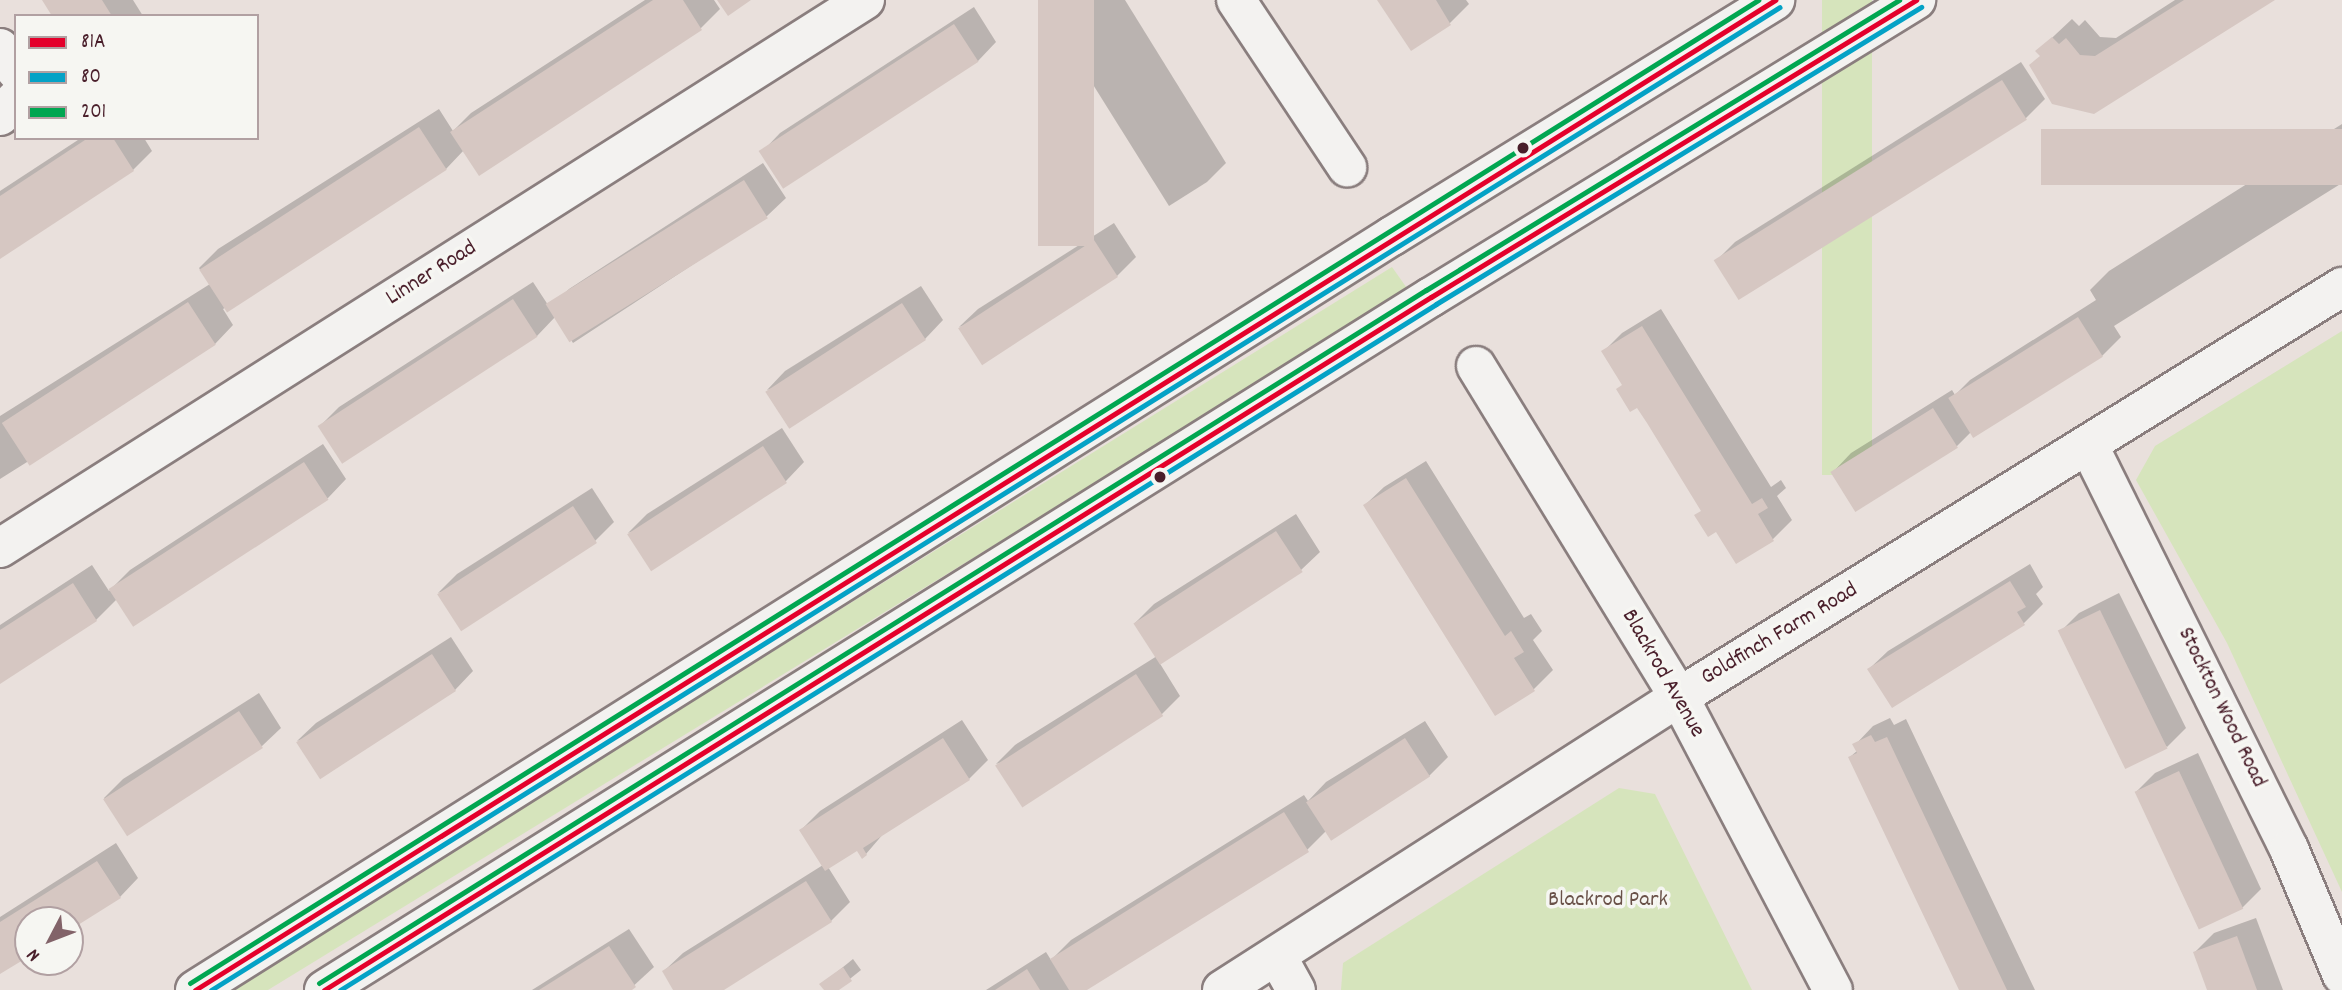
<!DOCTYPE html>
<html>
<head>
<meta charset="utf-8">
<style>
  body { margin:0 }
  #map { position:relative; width:2342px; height:990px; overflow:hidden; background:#e9e0dc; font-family:Dekko,sans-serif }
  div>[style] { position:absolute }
  .green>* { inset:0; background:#d6e4bc; transform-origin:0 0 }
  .shadow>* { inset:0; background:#0003 }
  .building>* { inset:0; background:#d6c7c2; transform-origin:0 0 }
  .roads { filter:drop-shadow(2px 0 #8a7e7e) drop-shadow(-2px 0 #8a7e7e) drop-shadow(0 2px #8a7e7e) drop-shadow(0 -2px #8a7e7e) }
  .minor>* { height:38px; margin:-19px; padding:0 19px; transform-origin:19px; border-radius:19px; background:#f3f2f0 }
  .tertiary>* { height:38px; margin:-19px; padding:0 19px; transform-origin:19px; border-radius:19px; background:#f3f2f0 }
  .bus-1>* { height:5px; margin:-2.5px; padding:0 2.5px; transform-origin:2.5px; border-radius:2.5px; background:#e4002b }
  .bus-2>* { height:5px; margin:-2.5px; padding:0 2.5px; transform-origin:2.5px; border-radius:2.5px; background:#04a2c6 }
  .bus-3>* { height:5px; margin:-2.5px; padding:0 2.5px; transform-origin:2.5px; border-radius:2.5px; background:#00a651 }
  .dots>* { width:19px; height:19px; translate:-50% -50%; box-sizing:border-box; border:4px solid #f6f6f2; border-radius:50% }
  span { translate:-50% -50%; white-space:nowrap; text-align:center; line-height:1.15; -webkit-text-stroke:7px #f6f6f2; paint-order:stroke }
  .street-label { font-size:23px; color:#4a1f2b }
  .park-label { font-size:23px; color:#695148 }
  .legend { position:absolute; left:14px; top:14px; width:245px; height:126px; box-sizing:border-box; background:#f6f6f2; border:2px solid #b1a0a2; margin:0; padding:9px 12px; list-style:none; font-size:21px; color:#4a1f2b }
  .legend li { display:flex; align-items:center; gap:14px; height:35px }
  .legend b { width:35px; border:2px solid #b1a0a2 }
  .north { position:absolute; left:14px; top:906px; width:70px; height:70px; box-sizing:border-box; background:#f6f6f2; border:2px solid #b1a0a2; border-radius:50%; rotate:228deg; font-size:19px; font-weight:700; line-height:28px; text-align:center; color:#4a1f2b }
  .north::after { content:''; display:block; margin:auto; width:24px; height:32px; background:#826369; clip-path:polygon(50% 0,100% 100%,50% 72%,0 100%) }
</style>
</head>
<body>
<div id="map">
  <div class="green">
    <div style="left:1822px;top:0;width:50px;height:475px"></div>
    <div style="clip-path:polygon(1392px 267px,1409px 291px,268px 990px,227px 990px)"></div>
    <div style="clip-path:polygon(2342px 331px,2342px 892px,2227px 643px,2136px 480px,2155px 446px)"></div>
    <div style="clip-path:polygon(1619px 788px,1655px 794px,1752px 990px,1341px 990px,1343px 963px)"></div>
  </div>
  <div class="shadow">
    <div style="clip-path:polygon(44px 0,133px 0,143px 16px,54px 16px)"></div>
    <div style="clip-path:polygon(645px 0,714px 0,720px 9px,701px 28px,479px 173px,464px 150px,446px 169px,223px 309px,233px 325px,215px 344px,0 479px,0 416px,210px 284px,199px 268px,218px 249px,439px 109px,453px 131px,471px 113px)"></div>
    <div style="clip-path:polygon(1040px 0,1125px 0,1226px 163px,1207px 182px,1169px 206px)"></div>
    <div style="clip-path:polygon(1380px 0,1466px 0,1469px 4px,1450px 23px,1411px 48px)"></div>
    <div style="clip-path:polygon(2175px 0,2273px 0,2093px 113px,2038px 51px,2072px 19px,2079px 26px,2085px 20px,2100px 37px,2116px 38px)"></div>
    <div style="clip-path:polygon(974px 7px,996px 42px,978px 61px,762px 152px,780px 133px)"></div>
    <div style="clip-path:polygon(2021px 62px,2045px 99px,2026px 118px,1740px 298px,1716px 261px,1735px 242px)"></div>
    <div style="clip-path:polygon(2342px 124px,2342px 183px,2114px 326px,2121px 337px,2102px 356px,1972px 431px,1957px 446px,1833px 472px,1851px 453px,1952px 390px,1955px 395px,1970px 380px,2096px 300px,2090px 290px,2109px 271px)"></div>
    <div style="clip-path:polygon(81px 138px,144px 138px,152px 151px,133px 170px,0 257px,0 191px)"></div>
    <div style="clip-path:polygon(763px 163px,786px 198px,767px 216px,573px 343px,556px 316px,537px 336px,320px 426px,339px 407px,533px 282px,550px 308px,569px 289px)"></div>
    <div style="clip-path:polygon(1114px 223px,1136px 257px,1117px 276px,959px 327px,978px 309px)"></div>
    <div style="clip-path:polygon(921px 286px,943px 320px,925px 339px,767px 390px,785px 371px)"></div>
    <div style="clip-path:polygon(1661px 309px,1771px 487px,1781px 480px,1786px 488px,1777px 496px,1792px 520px,1773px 539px,1737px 562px,1603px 352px,1622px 333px)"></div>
    <div style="clip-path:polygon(782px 428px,804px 462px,786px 481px,628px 533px,647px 514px)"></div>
    <div style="clip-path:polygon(323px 444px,346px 479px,328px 498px,117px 599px,96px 620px,0 682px,0 625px,92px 565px,109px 591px,130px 570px)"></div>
    <div style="clip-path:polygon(1426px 461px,1524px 618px,1531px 614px,1542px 631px,1533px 640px,1553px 670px,1534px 689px,1495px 713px,1365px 505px,1384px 487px)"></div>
    <div style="clip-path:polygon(592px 488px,614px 522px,595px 541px,438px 593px,457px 574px)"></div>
    <div style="clip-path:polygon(1296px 514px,1320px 552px,1301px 570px,1159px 662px,1180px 696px,1161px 715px,996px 764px,1015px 745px,1157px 656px,1135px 623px,1154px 604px)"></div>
    <div style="clip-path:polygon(2030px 564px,2043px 587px,2036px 594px,2043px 604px,2024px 623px,1892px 706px,1869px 669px,1888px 651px)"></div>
    <div style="clip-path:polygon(2119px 593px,2186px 728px,2167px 747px,2060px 632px,2079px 613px)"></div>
    <div style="clip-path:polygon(451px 637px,473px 671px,455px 690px,297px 741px,316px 723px)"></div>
    <div style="clip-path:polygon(259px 693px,281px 728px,262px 746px,126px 832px,104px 798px,123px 779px)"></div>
    <div style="clip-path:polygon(1890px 718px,1894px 725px,1906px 719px,2035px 990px,1961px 990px,1850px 757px,1858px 750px,1855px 745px,1873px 726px)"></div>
    <div style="clip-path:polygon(962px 720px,988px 760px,969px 779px,884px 833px,866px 854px,862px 856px,857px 849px,828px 867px,850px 902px,831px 921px,720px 990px,675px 990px,664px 971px,683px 953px,823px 865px,801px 830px,820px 811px)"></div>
    <div style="clip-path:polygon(1425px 721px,1448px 757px,1429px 776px,1326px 831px,1307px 850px,1084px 990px,986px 990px,1046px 952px,1051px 960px,1071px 940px,1304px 795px,1308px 801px,1326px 782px)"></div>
    <div style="clip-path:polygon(2198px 753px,2261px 889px,2242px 908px,2136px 792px,2155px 773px)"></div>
    <div style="clip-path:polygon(116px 843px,138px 878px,120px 897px,70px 928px,70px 920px,28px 920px,28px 955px,0 972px,0 917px)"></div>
    <div style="clip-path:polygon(2256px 918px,2283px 990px,2208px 990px,2195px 952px,2214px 933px)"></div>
    <div style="clip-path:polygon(629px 929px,654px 967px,629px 990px,532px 990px)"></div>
    <div style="clip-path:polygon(853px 959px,861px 970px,836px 990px,826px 990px,822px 984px)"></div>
  </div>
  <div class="building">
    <div style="clip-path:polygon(42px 0,102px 0,112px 16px,52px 16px)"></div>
    <div style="clip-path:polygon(653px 0,683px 0,702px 30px,479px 176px,450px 132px)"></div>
    <div style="clip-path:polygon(717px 0,751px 0,728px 16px)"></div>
    <div style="left:1038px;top:0;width:56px;height:246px"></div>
    <div style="clip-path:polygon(1377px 0,1436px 0,1451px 25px,1411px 51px)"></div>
    <div style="clip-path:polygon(2184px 0,2275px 0,2094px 114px,2052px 104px,2029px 65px,2040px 56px,2035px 51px,2052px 37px,2059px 44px,2066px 38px,2080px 55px,2095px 56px)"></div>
    <div style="left:954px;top:24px;width:45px;height:233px;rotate:57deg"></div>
    <div style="left:2002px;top:80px;width:47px;height:340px;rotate:58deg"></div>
    <div style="left:419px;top:127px;width:51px;height:262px;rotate:57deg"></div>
    <div style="left:2342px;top:129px;width:56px;height:301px;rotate:90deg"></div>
    <div style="clip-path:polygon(88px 138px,113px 138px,134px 171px,0 259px,0 196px)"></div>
    <div style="left:744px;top:180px;width:45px;height:234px;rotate:58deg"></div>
    <div style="left:1094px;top:240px;width:44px;height:162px;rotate:57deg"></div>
    <div style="left:513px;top:299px;width:45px;height:233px;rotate:57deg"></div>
    <div style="left:188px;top:302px;width:51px;height:222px;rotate:57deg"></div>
    <div style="left:902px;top:303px;width:44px;height:163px;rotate:57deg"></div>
    <div style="left:2078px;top:317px;width:47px;height:153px;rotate:58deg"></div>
    <div style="clip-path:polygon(1642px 326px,1752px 504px,1762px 498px,1768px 508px,1758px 514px,1774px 541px,1736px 564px,1716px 532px,1708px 537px,1694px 515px,1701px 511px,1647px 423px,1637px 408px,1630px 412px,1616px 389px,1622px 385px,1601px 351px)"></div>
    <div style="left:1933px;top:408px;width:47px;height:121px;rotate:58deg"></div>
    <div style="left:763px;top:446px;width:44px;height:162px;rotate:57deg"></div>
    <div style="left:304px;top:462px;width:45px;height:233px;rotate:57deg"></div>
    <div style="clip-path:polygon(1406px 478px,1505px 636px,1511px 631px,1524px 652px,1514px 658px,1535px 691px,1495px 716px,1363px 505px)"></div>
    <div style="left:573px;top:506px;width:44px;height:162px;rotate:57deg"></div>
    <div style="left:1276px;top:531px;width:49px;height:170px;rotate:57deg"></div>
    <div style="clip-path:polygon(2010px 581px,2026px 607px,2017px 612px,2025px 625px,1892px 708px,1867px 669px)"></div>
    <div style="clip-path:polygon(73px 583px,97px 621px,0 684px,0 630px)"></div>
    <div style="left:2100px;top:610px;width:154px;height:47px;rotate:64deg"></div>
    <div style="left:432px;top:654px;width:44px;height:162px;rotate:57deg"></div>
    <div style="left:1136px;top:674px;width:50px;height:168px;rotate:57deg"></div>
    <div style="left:239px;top:711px;width:44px;height:162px;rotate:57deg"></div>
    <div style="clip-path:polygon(1871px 735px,1875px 742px,1887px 737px,2007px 990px,1959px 990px,1848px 757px,1857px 753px,1852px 744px)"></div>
    <div style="clip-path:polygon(943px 738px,970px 780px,863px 848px,867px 855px,862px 859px,857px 851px,825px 871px,799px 830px)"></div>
    <div style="left:1405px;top:738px;width:46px;height:118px;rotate:57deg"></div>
    <div style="left:2179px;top:771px;width:152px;height:49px;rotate:65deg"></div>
    <div style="clip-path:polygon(1284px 812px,1309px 852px,1087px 990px,1069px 990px,1050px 959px)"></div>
    <div style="clip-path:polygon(97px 861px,121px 898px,70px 930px,70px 920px,28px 920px,28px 957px,0 974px,0 922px)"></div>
    <div style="clip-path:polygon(806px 881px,832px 922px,724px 990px,673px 990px,662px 971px)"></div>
    <div style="clip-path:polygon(2237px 936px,2257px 990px,2207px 990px,2193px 952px)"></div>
    <div style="clip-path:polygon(609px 946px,636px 987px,632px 990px,539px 990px)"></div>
    <div style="clip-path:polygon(843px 967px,852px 981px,839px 990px,824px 990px,819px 984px)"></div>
    <div style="clip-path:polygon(1027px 969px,1040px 990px,995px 990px)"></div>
  </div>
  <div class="roads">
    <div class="minor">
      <div style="left:1236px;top:0;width:201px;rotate:56.4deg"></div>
      <div style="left:0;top:48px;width:28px;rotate:55deg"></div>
      <div style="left:0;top:116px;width:23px;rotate:-47deg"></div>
      <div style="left:1476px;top:366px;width:388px;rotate:58.5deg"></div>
      <div style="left:1679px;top:697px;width:331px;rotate:62.3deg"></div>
      <div style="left:2089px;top:446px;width:450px;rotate:63.6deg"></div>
      <div style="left:2289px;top:849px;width:137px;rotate:67.2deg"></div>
      <div style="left:0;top:548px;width:1024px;rotate:-32.36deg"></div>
      <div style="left:1277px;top:956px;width:39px;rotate:61deg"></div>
      <div style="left:1222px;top:990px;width:543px;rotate:-32.67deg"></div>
      <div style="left:1679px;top:697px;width:780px;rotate:-31.73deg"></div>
    </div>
    <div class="tertiary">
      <div style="left:195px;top:990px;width:1415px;rotate:-32.21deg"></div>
      <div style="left:1392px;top:236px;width:450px;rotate:-31.6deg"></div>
      <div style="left:324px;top:990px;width:1306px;rotate:-32.05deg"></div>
      <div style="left:1431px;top:297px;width:569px;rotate:-31.48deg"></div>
    </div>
  </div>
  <div class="bus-1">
    <div style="left:195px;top:990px;width:1865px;rotate:-32.07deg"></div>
    <div style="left:324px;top:990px;width:1306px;rotate:-32.05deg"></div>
    <div style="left:1431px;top:297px;width:569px;rotate:-31.48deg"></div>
  </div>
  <div class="bus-2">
    <div style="left:211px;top:990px;width:1851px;rotate:-32.07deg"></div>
    <div style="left:340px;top:990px;width:1293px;rotate:-32.04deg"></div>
    <div style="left:1436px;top:304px;width:569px;rotate:-31.48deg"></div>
  </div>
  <div class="bus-3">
    <div style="left:190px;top:983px;width:1851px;rotate:-32.08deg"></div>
    <div style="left:319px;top:983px;width:1306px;rotate:-32.05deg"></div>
    <div style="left:1426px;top:290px;width:555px;rotate:-31.51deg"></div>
  </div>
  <div class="dots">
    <div style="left:1523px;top:148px;background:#4a1f2b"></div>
    <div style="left:1160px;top:477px;background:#4a1f2b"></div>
  </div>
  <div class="street-label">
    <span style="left:432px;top:274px;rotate:-32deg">Linner Road</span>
    <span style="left:1780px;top:635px;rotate:-31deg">Goldfinch Farm Road</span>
    <span style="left:1662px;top:674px;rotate:60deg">Blackrod Avenue</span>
    <span style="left:2221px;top:708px;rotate:64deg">Stockton Wood Road</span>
  </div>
  <div class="park-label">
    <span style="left:1608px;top:901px">Blackrod Park</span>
  </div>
  <ul class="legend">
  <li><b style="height:9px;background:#e4002b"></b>81A</li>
  <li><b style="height:9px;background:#04a2c6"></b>80</li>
  <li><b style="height:9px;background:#00a651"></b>201</li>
  </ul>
  <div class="north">N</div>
</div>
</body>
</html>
